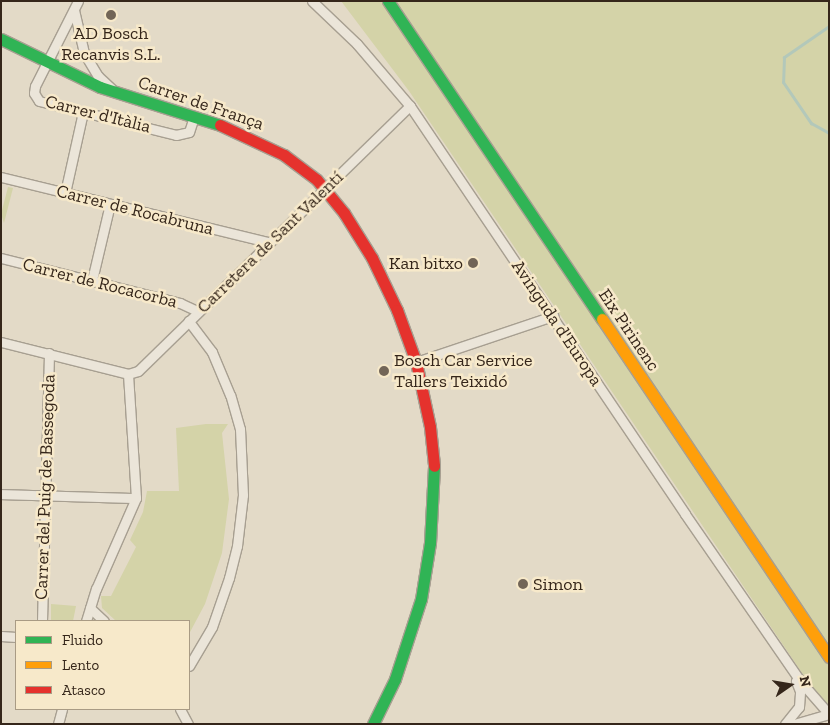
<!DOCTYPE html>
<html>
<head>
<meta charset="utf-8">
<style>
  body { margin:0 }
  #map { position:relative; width:830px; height:725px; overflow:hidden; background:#e3dac7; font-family:"Zilla Slab",serif }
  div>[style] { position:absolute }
  .green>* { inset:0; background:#d4d3a8 }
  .stream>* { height:3px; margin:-1.5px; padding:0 1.5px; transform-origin:1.5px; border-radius:1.5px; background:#b3c8ba }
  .roads { filter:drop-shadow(1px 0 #a79f91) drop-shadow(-1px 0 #a79f91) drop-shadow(0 1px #a79f91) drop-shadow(0 -1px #a79f91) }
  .street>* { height:9px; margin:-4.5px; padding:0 4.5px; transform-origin:4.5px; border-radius:4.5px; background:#ebe5d9 }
  .fast>* { height:11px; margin:-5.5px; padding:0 5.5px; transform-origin:5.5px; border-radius:5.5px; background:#30b455 }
  .slow>* { height:11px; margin:-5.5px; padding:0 5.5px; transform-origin:5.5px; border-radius:5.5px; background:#ff9f0a }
  .jam>* { height:11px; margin:-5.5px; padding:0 5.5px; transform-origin:5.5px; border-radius:5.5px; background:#e5322d }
  .dots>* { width:14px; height:14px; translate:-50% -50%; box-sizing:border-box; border:2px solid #f7e9ca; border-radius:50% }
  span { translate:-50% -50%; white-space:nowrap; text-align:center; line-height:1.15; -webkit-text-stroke:5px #f7e9ca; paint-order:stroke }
  .poi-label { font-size:18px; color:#35261a }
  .right { translate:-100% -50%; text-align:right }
  .left { translate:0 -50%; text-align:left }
  .street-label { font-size:18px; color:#35261a }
  .frame { position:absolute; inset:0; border:2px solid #35261a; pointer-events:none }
  .legend { position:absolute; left:15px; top:620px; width:175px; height:90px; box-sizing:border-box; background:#f7e9ca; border:1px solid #a99b84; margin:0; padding:6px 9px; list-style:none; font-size:15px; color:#35261a }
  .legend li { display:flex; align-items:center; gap:10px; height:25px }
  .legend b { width:25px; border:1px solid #a99b84 }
  .north { position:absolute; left:765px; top:660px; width:50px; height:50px; -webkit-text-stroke:4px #f7e9ca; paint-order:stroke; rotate:77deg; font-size:14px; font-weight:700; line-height:20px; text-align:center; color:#35261a }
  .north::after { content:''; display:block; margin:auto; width:18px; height:22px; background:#35261a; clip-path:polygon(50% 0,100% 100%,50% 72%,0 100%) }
</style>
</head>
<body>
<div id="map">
  <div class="green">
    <div style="clip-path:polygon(341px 1px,829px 1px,829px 713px,409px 91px)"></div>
    <div style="clip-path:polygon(8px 187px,13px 188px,4px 223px,1px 214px)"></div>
    <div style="clip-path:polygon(206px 424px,228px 424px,222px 433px,229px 499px,222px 553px,205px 604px,189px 634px,189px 621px,116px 621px,102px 608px,101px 596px,111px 596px,136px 547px,130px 540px,143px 512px,147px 491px,179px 491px,176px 428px)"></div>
    <div style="clip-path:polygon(51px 604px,76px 606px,73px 621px,51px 621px)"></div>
  </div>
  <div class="stream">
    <div style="left:829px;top:26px;width:55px;rotate:145.4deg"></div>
    <div style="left:784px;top:57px;width:25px;rotate:92deg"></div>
    <div style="left:783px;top:82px;width:50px;rotate:55.7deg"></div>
    <div style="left:811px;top:123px;width:21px;rotate:29deg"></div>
  </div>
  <div class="roads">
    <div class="street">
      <div style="left:78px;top:1px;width:95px;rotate:116.8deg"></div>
      <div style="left:35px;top:86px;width:7px;rotate:98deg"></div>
      <div style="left:34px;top:93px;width:9px;rotate:58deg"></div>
      <div style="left:39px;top:101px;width:141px;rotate:13.9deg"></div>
      <div style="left:176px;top:135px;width:13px;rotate:-13deg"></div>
      <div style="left:189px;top:132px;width:16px;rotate:-72deg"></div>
      <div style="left:312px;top:1px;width:62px;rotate:43.7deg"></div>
      <div style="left:357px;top:44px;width:82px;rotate:49.5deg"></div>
      <div style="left:410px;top:106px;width:492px;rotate:56deg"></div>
      <div style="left:685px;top:514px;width:204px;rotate:55.4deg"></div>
      <div style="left:801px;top:682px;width:43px;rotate:48.8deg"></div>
      <div style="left:74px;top:10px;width:44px;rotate:76.9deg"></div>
      <div style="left:84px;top:53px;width:27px;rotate:59deg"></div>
      <div style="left:98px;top:76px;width:18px;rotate:43deg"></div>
      <div style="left:1px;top:177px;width:275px;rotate:13.7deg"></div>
      <div style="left:65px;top:193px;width:83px;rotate:-77.5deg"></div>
      <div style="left:1px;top:258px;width:185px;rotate:14.1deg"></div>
      <div style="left:180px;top:303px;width:19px;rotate:25deg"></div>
      <div style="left:92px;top:280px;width:78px;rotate:-76.7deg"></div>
      <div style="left:1px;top:342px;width:131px;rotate:14.1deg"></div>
      <div style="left:416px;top:362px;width:145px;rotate:-18.6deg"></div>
      <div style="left:128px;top:374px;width:10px;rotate:-17deg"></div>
      <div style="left:138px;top:371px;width:380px;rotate:-44.3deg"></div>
      <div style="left:1px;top:494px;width:135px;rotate:1.7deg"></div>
      <div style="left:90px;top:608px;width:19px;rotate:43deg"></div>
      <div style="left:42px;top:621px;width:268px;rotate:-88.5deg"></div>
      <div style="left:86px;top:621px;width:34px;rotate:-73deg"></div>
      <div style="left:96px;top:589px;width:99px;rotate:-66.3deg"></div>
      <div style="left:136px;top:498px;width:124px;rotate:-93.7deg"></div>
      <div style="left:1px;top:636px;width:15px;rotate:4deg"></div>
      <div style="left:189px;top:666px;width:45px;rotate:-59.5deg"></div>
      <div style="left:212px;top:627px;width:52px;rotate:-70.9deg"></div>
      <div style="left:229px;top:578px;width:33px;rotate:-76deg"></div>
      <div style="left:237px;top:546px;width:51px;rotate:-83.3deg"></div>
      <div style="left:243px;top:495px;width:66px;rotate:-92.6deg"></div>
      <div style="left:240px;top:429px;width:35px;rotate:-106deg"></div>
      <div style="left:230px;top:395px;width:47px;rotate:-112.7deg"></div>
      <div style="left:212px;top:352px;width:39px;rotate:-127deg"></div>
      <div style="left:180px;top:709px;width:17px;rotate:62deg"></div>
      <div style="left:58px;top:724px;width:16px;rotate:-75deg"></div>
      <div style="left:785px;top:724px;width:22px;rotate:-51deg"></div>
      <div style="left:799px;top:707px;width:16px;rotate:-86deg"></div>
      <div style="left:800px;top:691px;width:11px;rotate:-112deg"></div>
      <div style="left:794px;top:724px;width:35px;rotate:-16deg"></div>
    </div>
    <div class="fast">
      <div style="left:388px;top:1px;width:383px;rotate:56.1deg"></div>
      <div style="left:1px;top:39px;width:110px;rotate:25.9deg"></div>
      <div style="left:100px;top:87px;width:126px;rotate:17.6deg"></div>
      <div style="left:373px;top:724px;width:50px;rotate:-63.9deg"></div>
      <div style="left:395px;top:679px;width:84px;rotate:-72deg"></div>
      <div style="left:421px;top:599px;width:57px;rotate:-80.9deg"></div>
      <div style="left:430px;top:543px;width:77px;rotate:-87deg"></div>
    </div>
    <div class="slow">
      <div style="left:602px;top:319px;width:407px;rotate:56.1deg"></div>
    </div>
    <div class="jam">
      <div style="left:220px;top:125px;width:71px;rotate:25.1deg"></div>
      <div style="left:284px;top:155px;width:41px;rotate:37.1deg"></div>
      <div style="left:317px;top:180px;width:43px;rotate:50.7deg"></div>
      <div style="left:344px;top:213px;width:53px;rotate:58.1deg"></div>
      <div style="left:372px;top:258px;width:58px;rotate:64.3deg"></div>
      <div style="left:397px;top:310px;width:55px;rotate:69.9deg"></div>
      <div style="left:416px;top:362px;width:66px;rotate:77.8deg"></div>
      <div style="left:430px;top:427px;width:39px;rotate:84deg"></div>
    </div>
  </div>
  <div class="dots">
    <div style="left:111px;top:15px;background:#726557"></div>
    <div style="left:473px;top:263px;background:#726557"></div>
    <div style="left:384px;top:371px;background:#726557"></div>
    <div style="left:523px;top:584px;background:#726557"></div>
  </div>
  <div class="poi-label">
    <span style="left:111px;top:44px">AD Bosch<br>Recanvis S.L.</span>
    <span class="right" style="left:463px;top:263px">Kan bitxo</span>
    <span class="left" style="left:394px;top:371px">Bosch Car Service<br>Tallers Teixidó</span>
    <span class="left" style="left:533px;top:584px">Simon</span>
  </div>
  <div class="street-label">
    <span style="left:201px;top:103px;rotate:19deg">Carrer de França</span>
    <span style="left:98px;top:114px;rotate:14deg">Carrer d'Itàlia</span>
    <span style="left:135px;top:210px;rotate:14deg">Carrer de Rocabruna</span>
    <span style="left:270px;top:242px;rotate:-44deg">Carretera de Sant Valentí</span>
    <span style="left:100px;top:283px;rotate:14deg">Carrer de Rocacorba</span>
    <span style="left:557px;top:323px;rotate:56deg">Avinguda d'Europa</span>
    <span style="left:629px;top:330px;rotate:56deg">Eix Pirinenc</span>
    <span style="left:45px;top:487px;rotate:-88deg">Carrer del Puig de Bassegoda</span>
  </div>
  <div class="frame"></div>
  <ul class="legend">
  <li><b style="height:6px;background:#30b455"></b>Fluido</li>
  <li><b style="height:6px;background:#ff9f0a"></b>Lento</li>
  <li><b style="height:6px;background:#e5322d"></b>Atasco</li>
  </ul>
  <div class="north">N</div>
</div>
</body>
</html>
